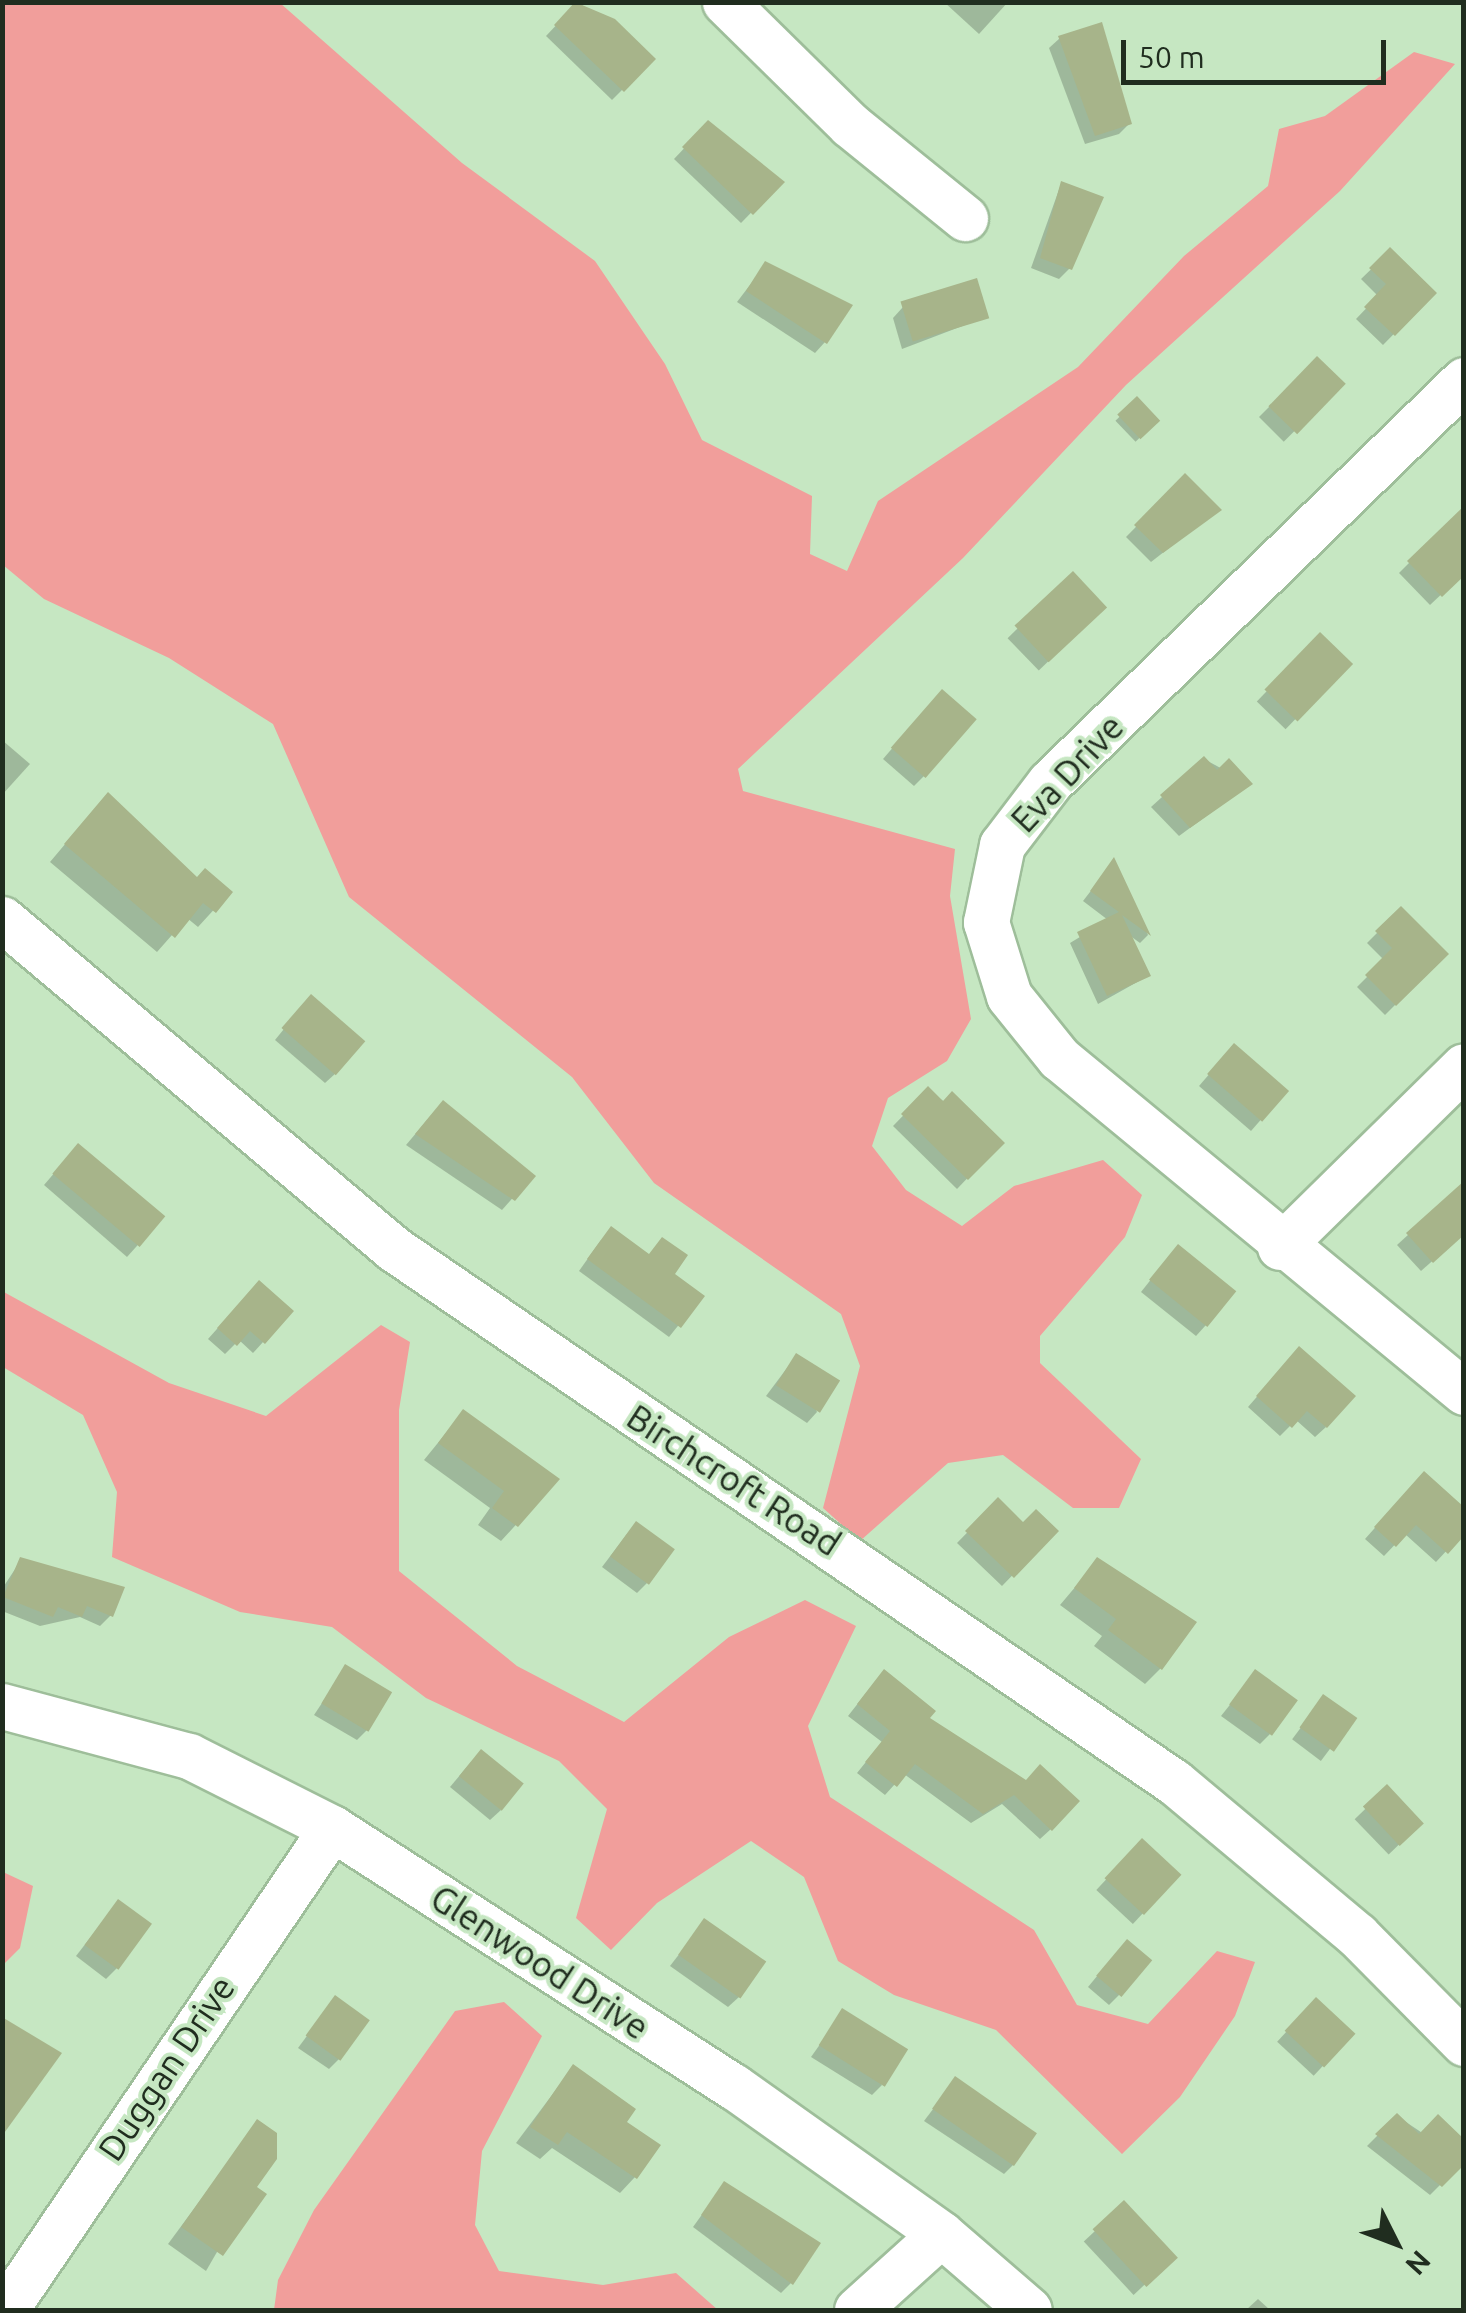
<!DOCTYPE html>
<html>
<head>
<meta charset="utf-8">
<style>
  body { margin:0 }
  #map { position:relative; width:1466px; height:2313px; overflow:hidden; background:#c6e7c2; font-family:Ubuntu,sans-serif }
  div>[style] { position:absolute }
  .green>* { inset:0; background:#f19e9b }
  .shadow>* { inset:0; background:#0003; transform-origin:0 0 }
  .building>* { inset:0; background:#a7b48a; transform-origin:0 0 }
  .roads { filter:drop-shadow(2px 0 #9ebe9a) drop-shadow(-2px 0 #9ebe9a) drop-shadow(0 2px #9ebe9a) drop-shadow(0 -2px #9ebe9a) }
  .minor>* { height:45px; margin:-22.5px; padding:0 22.5px; transform-origin:22.5px; border-radius:22.5px; background:#fff }
  span { translate:-50% -50%; white-space:nowrap; text-align:center; line-height:1.15; -webkit-text-stroke:8px #c6e7c2; paint-order:stroke }
  .street-label { font-size:35px; color:#202d1f }
  .frame { position:absolute; inset:0; border:5px solid #202d1f; pointer-events:none }
  .north { position:absolute; left:1346px; top:2193px; width:100px; height:100px; -webkit-text-stroke:8px #c6e7c2; paint-order:stroke; rotate:132deg; font-size:28px; font-weight:700; line-height:40px; text-align:center; color:#202d1f }
  .north::after { content:''; display:block; margin:auto; width:35px; height:45px; background:#202d1f; clip-path:polygon(50% 0,100% 100%,50% 72%,0 100%) }
  .scale { position:absolute; left:1121px; top:40px; width:265px; height:45px; box-sizing:border-box; border:5px solid #202d1f; border-top:0; padding-left:12px; font-size:30px; line-height:35px; white-space:nowrap; color:#202d1f; -webkit-text-stroke:8px #c6e7c2; paint-order:stroke }
</style>
</head>
<body>
<div id="map">
  <div class="green">
    <div style="clip-path:polygon(2px 3px,280px 3px,462px 163px,595px 261px,665px 364px,702px 440px,812px 496px,810px 554px,847px 571px,878px 501px,1078px 367px,1184px 256px,1268px 186px,1279px 129px,1325px 116px,1414px 52px,1455px 64px,1340px 191px,1126px 385px,963px 558px,738px 769px,743px 791px,955px 849px,950px 896px,971px 1019px,947px 1061px,888px 1098px,872px 1146px,906px 1190px,962px 1226px,1014px 1186px,1103px 1160px,1142px 1195px,1125px 1237px,1040px 1336px,1040px 1363px,1141px 1459px,1119px 1508px,1073px 1508px,1003px 1455px,948px 1463px,860px 1541px,823px 1508px,860px 1366px,841px 1314px,654px 1183px,572px 1077px,349px 897px,273px 724px,169px 658px,44px 599px,3px 565px)"></div>
    <div style="clip-path:polygon(2px 1291px,169px 1383px,266px 1416px,381px 1325px,410px 1342px,399px 1410px,399px 1571px,517px 1666px,624px 1722px,729px 1637px,805px 1600px,856px 1626px,808px 1726px,830px 1797px,1034px 1930px,1077px 2005px,1148px 2024px,1217px 1951px,1255px 1962px,1235px 2016px,1180px 2097px,1122px 2154px,996px 2030px,894px 1995px,838px 1961px,804px 1877px,751px 1841px,657px 1903px,611px 1950px,576px 1918px,607px 1809px,559px 1761px,426px 1698px,332px 1627px,240px 1612px,112px 1557px,117px 1492px,83px 1415px,3px 1367px)"></div>
    <div style="clip-path:polygon(3px 1872px,33px 1886px,20px 1948px,3px 1965px)"></div>
    <div style="clip-path:polygon(504px 2002px,542px 2036px,482px 2151px,475px 2225px,499px 2271px,603px 2285px,676px 2273px,718px 2310px,274px 2310px,278px 2280px,314px 2210px,455px 2011px)"></div>
  </div>
  <div class="shadow">
    <div style="clip-path:polygon(578px 2px,653px 59px,612px 100px,546px 36px)"></div>
    <div style="clip-path:polygon(944px 2px,1008px 2px,979px 34px)"></div>
    <div style="clip-path:polygon(1060px 38px,1130px 123px,1119px 134px,1085px 144px,1049px 48px)"></div>
    <div style="clip-path:polygon(708px 123px,781px 182px,741px 223px,674px 159px)"></div>
    <div style="clip-path:polygon(1061px 184px,1070px 268px,1059px 279px,1031px 268px)"></div>
    <div style="clip-path:polygon(1390px 251px,1434px 293px,1383px 345px,1356px 319px,1378px 296px,1361px 279px)"></div>
    <div style="clip-path:polygon(766px 264px,825px 342px,815px 353px,737px 302px)"></div>
    <div style="clip-path:polygon(903px 307px,986px 317px,902px 349px,893px 318px)"></div>
    <div style="left:1317px;top:359px;width:35px;height:82px;rotate:45deg"></div>
    <div style="left:1137px;top:400px;width:29px;height:30px;rotate:46deg"></div>
    <div style="clip-path:polygon(1185px 477px,1218px 510px,1151px 562px,1126px 537px)"></div>
    <div style="clip-path:polygon(1461px 511px,1464px 573px,1430px 605px,1399px 573px)"></div>
    <div style="left:1073px;top:575px;width:45px;height:91px;rotate:46deg"></div>
    <div style="left:1320px;top:636px;width:40px;height:91px;rotate:44deg"></div>
    <div style="clip-path:polygon(932px 702px,924px 776px,914px 786px,883px 759px)"></div>
    <div style="clip-path:polygon(2px 740px,30px 764px,2px 795px)"></div>
    <div style="clip-path:polygon(1204px 759px,1250px 784px,1179px 836px,1151px 807px)"></div>
    <div style="clip-path:polygon(93px 811px,197px 880px,230px 892px,198px 927px,187px 918px,157px 952px,50px 862px)"></div>
    <div style="clip-path:polygon(1114px 861px,1148px 935px,1140px 943px,1129px 935px,1148px 976px,1098px 1004px,1070px 943px,1108px 920px,1083px 901px)"></div>
    <div style="clip-path:polygon(1401px 909px,1446px 954px,1385px 1015px,1357px 987px,1384px 960px,1367px 943px)"></div>
    <div style="clip-path:polygon(301px 1008px,336px 1073px,325px 1083px,275px 1040px)"></div>
    <div style="clip-path:polygon(1224px 1057px,1286px 1091px,1251px 1131px,1199px 1086px)"></div>
    <div style="clip-path:polygon(928px 1090px,1001px 1143px,957px 1189px,893px 1126px)"></div>
    <div style="clip-path:polygon(433px 1113px,532px 1176px,502px 1210px,406px 1145px)"></div>
    <div style="clip-path:polygon(68px 1157px,162px 1218px,127px 1257px,44px 1185px)"></div>
    <div style="clip-path:polygon(1456px 1191px,1464px 1233px,1421px 1271px,1397px 1245px)"></div>
    <div style="clip-path:polygon(601px 1240px,648px 1256px,702px 1296px,669px 1337px,579px 1271px)"></div>
    <div style="clip-path:polygon(1168px 1258px,1206px 1325px,1196px 1336px,1141px 1292px)"></div>
    <div style="clip-path:polygon(249px 1293px,291px 1311px,253px 1353px,239px 1340px,225px 1354px,208px 1339px)"></div>
    <div style="clip-path:polygon(796px 1356px,817px 1412px,807px 1423px,766px 1396px)"></div>
    <div style="clip-path:polygon(1289px 1360px,1326px 1427px,1315px 1437px,1296px 1420px,1280px 1436px,1248px 1407px)"></div>
    <div style="clip-path:polygon(463px 1412px,557px 1480px,501px 1541px,478px 1525px,490px 1508px,424px 1460px)"></div>
    <div style="clip-path:polygon(1414px 1484px,1464px 1532px,1436px 1562px,1405px 1534px,1384px 1556px,1365px 1539px)"></div>
    <div style="clip-path:polygon(998px 1501px,1023px 1525px,1055px 1531px,1002px 1586px,957px 1543px)"></div>
    <div style="clip-path:polygon(627px 1534px,647px 1583px,637px 1593px,602px 1567px)"></div>
    <div style="clip-path:polygon(21px 1560px,122px 1589px,111px 1615px,100px 1626px,80px 1617px,40px 1626px,2px 1611px,2px 1589px)"></div>
    <div style="clip-path:polygon(1098px 1560px,1161px 1668px,1145px 1684px,1094px 1646px,1102px 1636px,1060px 1605px)"></div>
    <div style="clip-path:polygon(346px 1667px,367px 1730px,357px 1740px,314px 1715px)"></div>
    <div style="clip-path:polygon(1256px 1672px,1270px 1734px,1260px 1744px,1221px 1716px)"></div>
    <div style="clip-path:polygon(874px 1683px,1026px 1782px,1051px 1829px,1040px 1839px,1002px 1804px,971px 1823px,904px 1774px,885px 1795px,857px 1773px,882px 1742px,848px 1716px)"></div>
    <div style="left:1324px;top:1697px;width:36px;height:53px;rotate:37deg"></div>
    <div style="clip-path:polygon(471px 1762px,501px 1810px,490px 1820px,450px 1787px)"></div>
    <div style="left:1387px;top:1788px;width:49px;height:45px;rotate:46deg"></div>
    <div style="left:1142px;top:1841px;width:50px;height:67px;rotate:43deg"></div>
    <div style="clip-path:polygon(118px 1902px,117px 1968px,106px 1979px,76px 1956px)"></div>
    <div style="clip-path:polygon(704px 1922px,739px 1997px,728px 2007px,670px 1966px)"></div>
    <div style="clip-path:polygon(1117px 1952px,1119px 1995px,1109px 2005px,1088px 1987px)"></div>
    <div style="clip-path:polygon(335px 1998px,339px 2059px,329px 2069px,298px 2048px)"></div>
    <div style="left:1316px;top:2000px;width:50px;height:57px;rotate:43deg"></div>
    <div style="clip-path:polygon(843px 2012px,882px 2085px,872px 2095px,811px 2057px)"></div>
    <div style="clip-path:polygon(573px 2067px,624px 2123px,635px 2177px,620px 2193px,552px 2148px,540px 2159px,516px 2143px)"></div>
    <div style="clip-path:polygon(955px 2080px,1014px 2164px,1004px 2174px,924px 2121px)"></div>
    <div style="clip-path:polygon(1397px 2116px,1464px 2161px,1430px 2195px,1367px 2146px)"></div>
    <div style="clip-path:polygon(258px 2122px,254px 2188px,206px 2271px,168px 2244px)"></div>
    <div style="clip-path:polygon(724px 2184px,791px 2283px,781px 2293px,693px 2227px)"></div>
    <div style="left:1124px;top:2204px;width:73px;height:55px;rotate:47deg"></div>
    <div style="clip-path:polygon(1258px 2299px,1270px 2310px,1246px 2310px)"></div>
  </div>
  <div class="building">
    <div style="clip-path:polygon(575px 2px,615px 19px,656px 59px,624px 92px,554px 25px)"></div>
    <div style="clip-path:polygon(1102px 22px,1132px 124px,1095px 136px,1058px 36px)"></div>
    <div style="clip-path:polygon(708px 120px,785px 182px,753px 215px,682px 147px)"></div>
    <div style="clip-path:polygon(1061px 181px,1104px 197px,1072px 270px,1040px 258px)"></div>
    <div style="clip-path:polygon(1390px 247px,1437px 293px,1395px 336px,1364px 307px,1386px 284px,1369px 268px)"></div>
    <div style="clip-path:polygon(765px 261px,853px 305px,827px 344px,746px 291px)"></div>
    <div style="left:977px;top:278px;width:42px;height:80px;rotate:73deg"></div>
    <div style="left:1317px;top:356px;width:40px;height:70px;rotate:44deg"></div>
    <div style="left:1137px;top:396px;width:34px;height:27px;rotate:47deg"></div>
    <div style="clip-path:polygon(1185px 473px,1222px 510px,1163px 553px,1134px 525px)"></div>
    <div style="clip-path:polygon(1464px 506px,1464px 576px,1442px 597px,1407px 561px)"></div>
    <div style="left:1073px;top:571px;width:50px;height:80px;rotate:47deg"></div>
    <div style="left:1320px;top:632px;width:46px;height:80px;rotate:44deg"></div>
    <div style="left:942px;top:689px;width:46px;height:78px;rotate:41deg"></div>
    <div style="clip-path:polygon(1204px 756px,1217px 770px,1229px 758px,1253px 784px,1190px 828px,1160px 795px)"></div>
    <div style="clip-path:polygon(108px 792px,197px 877px,205px 868px,233px 892px,216px 913px,203px 903px,175px 938px,64px 844px)"></div>
    <div style="clip-path:polygon(1114px 857px,1151px 936px,1122px 915px,1151px 976px,1107px 996px,1077px 932px,1119px 912px,1090px 891px)"></div>
    <div style="clip-path:polygon(1401px 906px,1449px 954px,1396px 1006px,1365px 975px,1392px 948px,1375px 931px)"></div>
    <div style="left:311px;top:994px;width:72px;height:45px;rotate:41deg"></div>
    <div style="left:1234px;top:1043px;width:73px;height:41px;rotate:41deg"></div>
    <div style="clip-path:polygon(928px 1086px,943px 1101px,952px 1091px,1005px 1143px,968px 1180px,901px 1114px)"></div>
    <div style="clip-path:polygon(443px 1100px,536px 1176px,515px 1201px,415px 1134px)"></div>
    <div style="left:78px;top:1143px;width:114px;height:40px;rotate:40deg"></div>
    <div style="clip-path:polygon(1464px 1181px,1464px 1235px,1433px 1263px,1406px 1233px)"></div>
    <div style="clip-path:polygon(611px 1226px,649px 1254px,662px 1237px,688px 1255px,675px 1274px,705px 1296px,681px 1328px,587px 1259px)"></div>
    <div style="left:1178px;top:1244px;width:75px;height:46px;rotate:39deg"></div>
    <div style="clip-path:polygon(259px 1280px,294px 1311px,265px 1344px,250px 1331px,237px 1346px,217px 1328px)"></div>
    <div style="clip-path:polygon(1299px 1346px,1356px 1396px,1327px 1428px,1307px 1411px,1292px 1428px,1256px 1396px)"></div>
    <div style="left:796px;top:1353px;width:52px;height:38px;rotate:32deg"></div>
    <div style="clip-path:polygon(463px 1409px,560px 1479px,518px 1527px,492px 1508px,504px 1491px,438px 1443px)"></div>
    <div style="clip-path:polygon(1424px 1471px,1464px 1507px,1464px 1536px,1448px 1554px,1416px 1525px,1396px 1547px,1374px 1527px)"></div>
    <div style="clip-path:polygon(998px 1497px,1023px 1522px,1036px 1509px,1059px 1531px,1014px 1578px,965px 1531px)"></div>
    <div style="left:636px;top:1521px;width:48px;height:44px;rotate:36deg"></div>
    <div style="clip-path:polygon(20px 1557px,125px 1587px,113px 1617px,87px 1606px,82px 1617px,58px 1607px,53px 1617px,3px 1597px)"></div>
    <div style="clip-path:polygon(1097px 1557px,1197px 1622px,1162px 1670px,1108px 1630px,1116px 1619px,1074px 1588px)"></div>
    <div style="left:345px;top:1664px;width:55px;height:46px;rotate:31deg"></div>
    <div style="clip-path:polygon(884px 1669px,936px 1711px,930px 1718px,1026px 1780px,1040px 1764px,1080px 1801px,1052px 1831px,1014px 1795px,983px 1814px,915px 1764px,897px 1787px,865px 1762px,890px 1731px,857px 1704px)"></div>
    <div style="left:1255px;top:1669px;width:53px;height:44px;rotate:36deg"></div>
    <div style="left:1323px;top:1694px;width:42px;height:41px;rotate:35deg"></div>
    <div style="left:481px;top:1749px;width:55px;height:35px;rotate:39deg"></div>
    <div style="left:1387px;top:1784px;width:54px;height:33px;rotate:47deg"></div>
    <div style="left:1142px;top:1838px;width:54px;height:55px;rotate:43deg"></div>
    <div style="left:118px;top:1899px;width:42px;height:57px;rotate:36deg"></div>
    <div style="left:704px;top:1918px;width:76px;height:45px;rotate:35deg"></div>
    <div style="left:1127px;top:1939px;width:33px;height:48px;rotate:40deg"></div>
    <div style="left:335px;top:1995px;width:43px;height:50px;rotate:36deg"></div>
    <div style="left:1316px;top:1997px;width:54px;height:46px;rotate:43deg"></div>
    <div style="left:842px;top:2008px;width:78px;height:44px;rotate:32deg"></div>
    <div style="clip-path:polygon(2px 2017px,62px 2053px,2px 2136px)"></div>
    <div style="clip-path:polygon(573px 2064px,636px 2109px,627px 2122px,661px 2145px,637px 2179px,567px 2132px,558px 2145px,530px 2127px)"></div>
    <div style="left:955px;top:2076px;width:100px;height:40px;rotate:35deg"></div>
    <div style="clip-path:polygon(1397px 2113px,1419px 2134px,1438px 2114px,1464px 2139px,1464px 2165px,1442px 2187px,1375px 2134px)"></div>
    <div style="clip-path:polygon(257px 2119px,277px 2133px,277px 2159px,257px 2187px,267px 2194px,223px 2256px,181px 2227px)"></div>
    <div style="clip-path:polygon(724px 2181px,821px 2243px,793px 2285px,701px 2215px)"></div>
    <div style="left:1124px;top:2200px;width:79px;height:43px;rotate:47deg"></div>
  </div>
  <div class="roads">
    <div class="minor">
      <div style="left:725px;top:2px;width:175px;rotate:44.5deg"></div>
      <div style="left:850px;top:125px;width:148px;rotate:39deg"></div>
      <div style="left:1464px;top:380px;width:577px;rotate:135.84deg"></div>
      <div style="left:1050px;top:782px;width:79px;rotate:127.3deg"></div>
      <div style="left:1002px;top:845px;width:79px;rotate:101.7deg"></div>
      <div style="left:986px;top:922px;width:77px;rotate:72.7deg"></div>
      <div style="left:1009px;top:996px;width:80px;rotate:51.1deg"></div>
      <div style="left:1059px;top:1058px;width:525px;rotate:39.51deg"></div>
      <div style="left:2px;top:919px;width:512px;rotate:40.09deg"></div>
      <div style="left:394px;top:1249px;width:945px;rotate:34.35deg"></div>
      <div style="left:1174px;top:1782px;width:239px;rotate:39.9deg"></div>
      <div style="left:1357px;top:1935px;width:152px;rotate:45.3deg"></div>
      <div style="left:1280px;top:1247px;width:258px;rotate:-44.5deg"></div>
      <div style="left:2px;top:1706px;width:194px;rotate:15deg"></div>
      <div style="left:189px;top:1756px;width:160px;rotate:26.7deg"></div>
      <div style="left:332px;top:1828px;width:477px;rotate:32.8deg"></div>
      <div style="left:733px;top:2086px;width:255px;rotate:35.4deg"></div>
      <div style="left:941px;top:2234px;width:116px;rotate:40.8deg"></div>
      <div style="left:5px;top:2310px;width:582px;rotate:-55.85deg"></div>
      <div style="left:857px;top:2310px;width:113px;rotate:-42.1deg"></div>
    </div>
  </div>
  <div class="street-label">
    <span style="left:1067px;top:773px;rotate:-47deg">Eva Drive</span>
    <span style="left:734px;top:1480px;rotate:33deg">Birchcroft Road</span>
    <span style="left:540px;top:1962px;rotate:33deg">Glenwood Drive</span>
    <span style="left:166px;top:2068px;rotate:-56deg">Duggan Drive</span>
  </div>
  <div class="frame"></div>
  <div class="north">N</div>
  <div class="scale">50 m</div>
</div>
</body>
</html>
